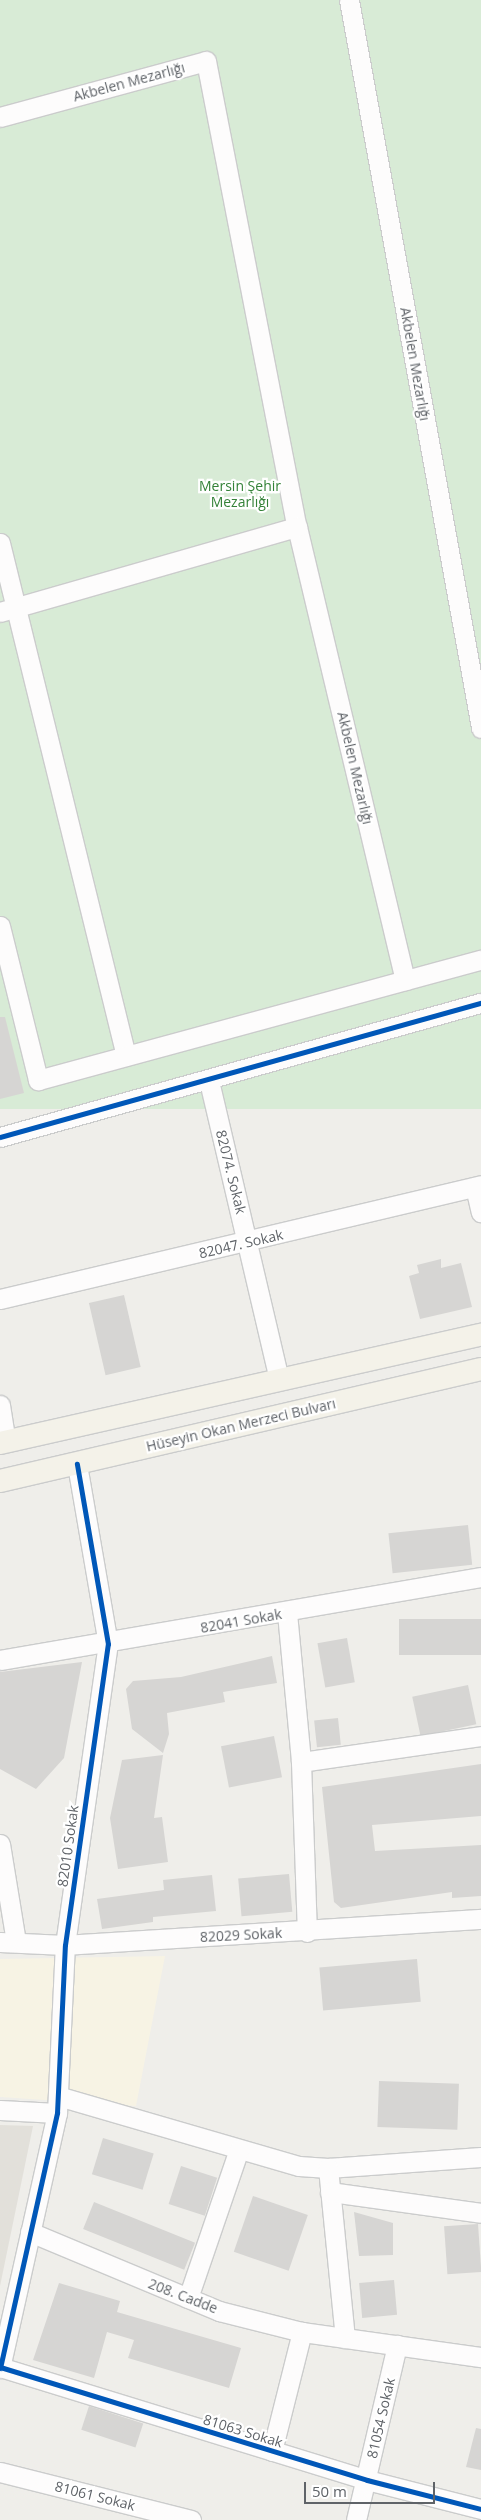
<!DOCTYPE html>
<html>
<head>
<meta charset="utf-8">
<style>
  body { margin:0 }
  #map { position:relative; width:481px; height:2520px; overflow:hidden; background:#efeeea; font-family:"Open Sans",sans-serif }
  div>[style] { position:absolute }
  .commercial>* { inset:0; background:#f7f3e4 }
  .education>* { inset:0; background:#e2e0da }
  .green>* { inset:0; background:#d8ebd6; transform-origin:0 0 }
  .building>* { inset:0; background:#d6d5d3; transform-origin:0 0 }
  .roads { filter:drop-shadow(1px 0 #cbcccc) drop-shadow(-1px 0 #cbcccc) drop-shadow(0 1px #cbcccc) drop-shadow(0 -1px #cbcccc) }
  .minor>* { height:19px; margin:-9.5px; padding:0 9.5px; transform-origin:9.5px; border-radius:9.5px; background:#fdfcfc }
  .major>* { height:22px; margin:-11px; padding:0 11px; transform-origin:11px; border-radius:11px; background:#f4f2e9 }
  .cycleway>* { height:5px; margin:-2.5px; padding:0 2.5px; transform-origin:2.5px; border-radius:2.5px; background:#0057b8 }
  span { translate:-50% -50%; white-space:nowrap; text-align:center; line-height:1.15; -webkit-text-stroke:4.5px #fff; paint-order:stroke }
  .street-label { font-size:14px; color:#5f6368 }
  .park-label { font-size:14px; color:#348238 }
  .scale { position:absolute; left:304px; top:2482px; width:131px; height:22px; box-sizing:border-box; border:2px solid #5f6368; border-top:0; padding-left:6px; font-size:15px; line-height:18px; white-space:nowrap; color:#5f6368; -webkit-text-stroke:4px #fff; paint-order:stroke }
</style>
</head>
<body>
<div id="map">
  <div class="commercial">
    <div style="clip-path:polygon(165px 1956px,136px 2106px,0 2097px,0 1959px)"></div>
  </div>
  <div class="education">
    <div style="clip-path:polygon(0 2125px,33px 2126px,0 2286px)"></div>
  </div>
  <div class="green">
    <div style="left:0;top:0;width:481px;height:1109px"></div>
  </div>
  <div class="building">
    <div style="clip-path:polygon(0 1017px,5px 1017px,24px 1093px,0 1099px)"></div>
    <div style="clip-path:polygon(441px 1259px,441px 1268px,461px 1263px,472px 1307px,420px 1319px,409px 1276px,419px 1273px,417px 1265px)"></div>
    <div style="left:124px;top:1295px;width:74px;height:36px;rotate:77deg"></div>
    <div style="left:468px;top:1525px;width:40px;height:80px;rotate:84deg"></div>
    <div style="left:481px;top:1619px;width:36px;height:82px;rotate:90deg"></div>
    <div style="left:347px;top:1638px;width:45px;height:30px;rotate:80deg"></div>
    <div style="clip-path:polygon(272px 1656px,277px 1683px,223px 1692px,225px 1702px,167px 1713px,169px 1734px,163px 1753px,132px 1729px,126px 1689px,133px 1681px,181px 1677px)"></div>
    <div style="clip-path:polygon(82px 1662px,64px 1758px,36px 1789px,0 1769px,0 1672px)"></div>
    <div style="left:468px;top:1685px;width:40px;height:57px;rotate:78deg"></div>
    <div style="left:338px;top:1718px;width:27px;height:24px;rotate:84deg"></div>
    <div style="left:274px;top:1736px;width:42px;height:54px;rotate:79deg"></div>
    <div style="clip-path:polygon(163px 1755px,154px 1818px,162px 1817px,168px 1862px,118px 1869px,110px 1818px,122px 1760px)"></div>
    <div style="clip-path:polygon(481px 1764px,481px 1816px,372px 1825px,375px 1851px,481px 1845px,481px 1896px,452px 1898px,452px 1892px,341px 1908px,334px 1902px,322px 1787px)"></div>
    <div style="left:289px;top:1874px;width:38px;height:51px;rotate:85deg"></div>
    <div style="clip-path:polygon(212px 1875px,216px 1911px,153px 1917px,153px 1922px,102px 1929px,97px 1899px,164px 1890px,163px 1880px)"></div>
    <div style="left:417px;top:1959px;width:43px;height:98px;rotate:85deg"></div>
    <div style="left:379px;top:2081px;width:80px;height:46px;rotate:2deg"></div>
    <div style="left:103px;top:2138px;width:53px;height:38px;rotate:17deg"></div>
    <div style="left:181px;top:2166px;width:38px;height:40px;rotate:18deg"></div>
    <div style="left:253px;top:2196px;width:58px;height:59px;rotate:19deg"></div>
    <div style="left:94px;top:2202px;width:109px;height:29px;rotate:22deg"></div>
    <div style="clip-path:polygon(354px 2212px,393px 2223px,393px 2255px,359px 2256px)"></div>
    <div style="left:478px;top:2224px;width:48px;height:34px;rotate:86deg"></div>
    <div style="left:394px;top:2280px;width:35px;height:35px;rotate:85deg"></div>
    <div style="clip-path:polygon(59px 2283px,120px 2301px,117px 2312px,241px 2348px,229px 2388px,128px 2358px,134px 2340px,107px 2332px,94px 2378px,33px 2360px)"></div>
    <div style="left:89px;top:2406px;width:57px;height:25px;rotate:18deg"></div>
    <div style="clip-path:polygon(476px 2428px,481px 2429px,481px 2470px,466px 2467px)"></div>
  </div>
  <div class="roads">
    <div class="minor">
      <div style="left:349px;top:0;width:740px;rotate:79.72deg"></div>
      <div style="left:0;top:117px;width:213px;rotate:-15.2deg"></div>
      <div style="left:206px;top:61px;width:475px;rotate:79deg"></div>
      <div style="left:297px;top:527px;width:466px;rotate:76.6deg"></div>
      <div style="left:0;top:543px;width:528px;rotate:76.2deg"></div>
      <div style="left:0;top:612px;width:309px;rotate:-16deg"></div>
      <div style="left:0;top:926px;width:159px;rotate:76.1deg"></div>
      <div style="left:38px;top:1080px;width:459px;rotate:-15.2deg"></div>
      <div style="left:209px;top:1081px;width:307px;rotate:76.8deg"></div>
      <div style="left:0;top:1137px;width:499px;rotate:-15.6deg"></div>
      <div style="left:475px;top:1187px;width:26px;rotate:77deg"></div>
      <div style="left:0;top:1299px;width:494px;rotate:-13.3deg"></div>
      <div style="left:0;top:1405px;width:37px;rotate:81deg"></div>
      <div style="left:287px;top:1613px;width:150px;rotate:84.6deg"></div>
      <div style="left:301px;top:1762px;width:170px;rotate:88deg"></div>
      <div style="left:0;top:1660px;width:488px;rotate:-9.8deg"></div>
      <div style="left:301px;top:1762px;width:182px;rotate:-8.2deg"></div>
      <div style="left:0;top:1844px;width:99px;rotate:80.7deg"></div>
      <div style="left:0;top:1942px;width:65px;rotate:2.6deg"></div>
      <div style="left:65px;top:1945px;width:417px;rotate:-3.6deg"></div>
      <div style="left:58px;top:2096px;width:251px;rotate:16.2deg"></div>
      <div style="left:299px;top:2166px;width:29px;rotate:4deg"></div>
      <div style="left:328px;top:2168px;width:153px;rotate:-4.1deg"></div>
      <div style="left:0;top:2110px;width:57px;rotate:3deg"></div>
      <div style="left:328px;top:2168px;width:171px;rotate:84.3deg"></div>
      <div style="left:330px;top:2192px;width:152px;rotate:7.9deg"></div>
      <div style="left:30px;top:2232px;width:205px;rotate:22.7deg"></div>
      <div style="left:219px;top:2311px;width:86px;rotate:14.2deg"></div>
      <div style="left:302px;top:2332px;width:181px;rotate:8deg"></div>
      <div style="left:188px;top:2298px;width:157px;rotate:-71.1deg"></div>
      <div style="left:0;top:2367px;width:384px;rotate:17.1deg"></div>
      <div style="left:367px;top:2480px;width:118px;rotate:14.3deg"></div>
      <div style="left:0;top:2368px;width:261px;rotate:-77.4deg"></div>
      <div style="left:57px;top:2113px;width:168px;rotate:-87.3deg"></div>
      <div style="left:65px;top:1945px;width:304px;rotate:-81.9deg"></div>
      <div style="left:108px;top:1644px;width:183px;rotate:-99.8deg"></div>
      <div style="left:272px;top:2451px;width:123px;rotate:-75.9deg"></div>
      <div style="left:0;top:2472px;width:197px;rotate:14.1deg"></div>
      <div style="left:356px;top:2520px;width:180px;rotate:-76.8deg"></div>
    </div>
    <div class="major">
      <div style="left:0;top:1443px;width:493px;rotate:-12.7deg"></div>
      <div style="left:0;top:1481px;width:494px;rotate:-13.1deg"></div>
    </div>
  </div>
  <div class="cycleway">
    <div style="left:0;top:1137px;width:499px;rotate:-15.6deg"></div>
    <div style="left:0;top:2367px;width:384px;rotate:17.1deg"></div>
    <div style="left:367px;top:2480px;width:118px;rotate:14.3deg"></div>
    <div style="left:0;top:2368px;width:261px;rotate:-77.4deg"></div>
    <div style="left:57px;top:2113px;width:168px;rotate:-87.3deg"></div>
    <div style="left:65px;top:1945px;width:304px;rotate:-81.9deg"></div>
    <div style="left:108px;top:1644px;width:183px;rotate:-99.8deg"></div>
  </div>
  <div class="street-label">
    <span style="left:129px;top:82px;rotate:-15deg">Akbelen Mezarlığı</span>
    <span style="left:415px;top:364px;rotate:80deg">Akbelen Mezarlığı</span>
    <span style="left:355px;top:768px;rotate:77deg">Akbelen Mezarlığı</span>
    <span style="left:231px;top:1172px;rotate:76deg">82074. Sokak</span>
    <span style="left:241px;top:1244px;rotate:-13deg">82047. Sokak</span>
    <span style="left:241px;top:1425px;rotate:-13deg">Hüseyin Okan Merzeci Bulvarı</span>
    <span style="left:241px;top:1621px;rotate:-10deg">82041 Sokak</span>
    <span style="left:68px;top:1846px;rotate:-82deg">82010 Sokak</span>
    <span style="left:241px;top:1935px;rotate:-3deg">82029 Sokak</span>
    <span style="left:183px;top:2296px;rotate:21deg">208. Cadde</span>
    <span style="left:381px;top:2418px;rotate:-77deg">81054 Sokak</span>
    <span style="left:243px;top:2431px;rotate:17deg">81063 Sokak</span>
    <span style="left:95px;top:2496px;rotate:14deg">81061 Sokak</span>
  </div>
  <div class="park-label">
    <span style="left:240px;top:494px">Mersin Şehir<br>Mezarlığı</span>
  </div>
  <div class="scale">50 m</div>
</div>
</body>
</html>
